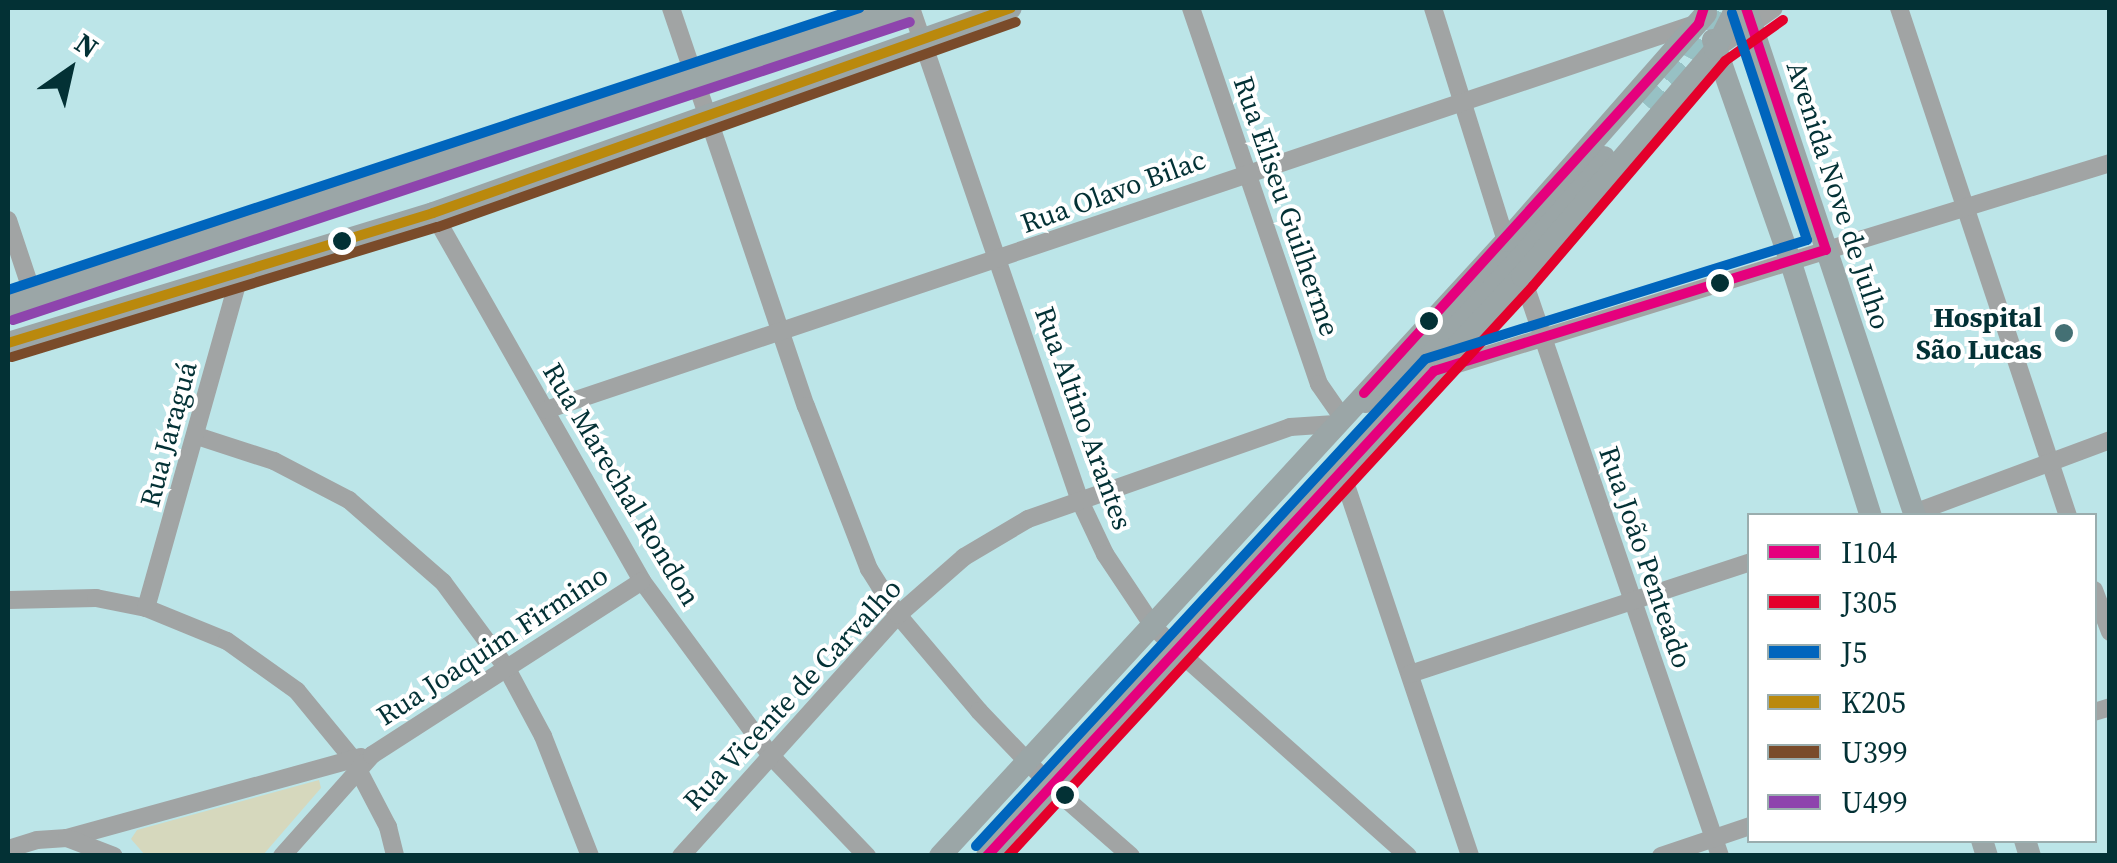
<!DOCTYPE html>
<html>
<head>
<meta charset="utf-8">
<style>
  body { margin:0 }
  #map { position:relative; width:2117px; height:863px; overflow:hidden; background:#bce5e8; font-family:"Source Serif 4",serif }
  div>[style] { position:absolute }
  .green>* { inset:0; background:#d6d8bd }
  .major-tunnel>* { height:22px; margin-top:-11px; transform-origin:0; background:repeating-linear-gradient(90deg,#97c1c4 0 22px,transparent 0 33px) }
  .minor>* { height:18px; margin:-9px; padding:0 9px; transform-origin:9px; border-radius:9px; background:#a1a4a4 }
  .major>* { height:22px; margin:-11px; padding:0 11px; transform-origin:11px; border-radius:11px; background:#9ba6a7 }
  .bus-1>* { height:10px; margin:-5px; padding:0 5px; transform-origin:5px; border-radius:5px; background:#e5007d }
  .bus-2>* { height:10px; margin:-5px; padding:0 5px; transform-origin:5px; border-radius:5px; background:#e4002b }
  .bus-3>* { height:10px; margin:-5px; padding:0 5px; transform-origin:5px; border-radius:5px; background:#0065bd }
  .bus-4>* { height:10px; margin:-5px; padding:0 5px; transform-origin:5px; border-radius:5px; background:#ba890d }
  .bus-5>* { height:10px; margin:-5px; padding:0 5px; transform-origin:5px; border-radius:5px; background:#7a4b2a }
  .bus-6>* { height:10px; margin:-5px; padding:0 5px; transform-origin:5px; border-radius:5px; background:#8e44ad }
  .dots>* { width:28px; height:28px; translate:-50% -50%; box-sizing:border-box; border:5px solid #fff; border-radius:50% }
  span { translate:-50% -50%; white-space:nowrap; text-align:center; line-height:1.15; -webkit-text-stroke:8px #fff; paint-order:stroke }
  .street-label { font-size:28px; color:#033135 }
  .poi-label { font-size:28px; color:#033135; font-weight:700 }
  .right { translate:-100% -50%; text-align:right }
  .frame { position:absolute; inset:0; border:10px solid #033135; pointer-events:none }
  .legend { position:absolute; left:1747px; top:513px; width:350px; height:330px; box-sizing:border-box; background:#fff; border:2px solid #9aadae; margin:0; padding:12px 18px; list-style:none; font-size:30px; color:#033135 }
  .legend li { display:flex; align-items:center; gap:20px; height:50px }
  .legend b { width:50px; border:2px solid #9aadae }
  .north { position:absolute; left:20px; top:20px; width:100px; height:100px; -webkit-text-stroke:8px #fff; paint-order:stroke; rotate:34deg; font-size:28px; font-weight:700; line-height:40px; text-align:center; color:#033135 }
  .north::after { content:''; display:block; margin:auto; width:35px; height:45px; background:#033135; clip-path:polygon(50% 0,100% 100%,50% 72%,0 100%) }
</style>
</head>
<body>
<div id="map">
  <div class="green">
    <div style="clip-path:polygon(319px 780px,321px 788px,263px 855px,145px 855px,131px 839px,137px 830px)"></div>
  </div>
  <div class="major-tunnel">
    <div style="left:1649px;top:108px;width:65px;rotate:-49.4deg"></div>
    <div style="left:1691px;top:59px;width:58px;rotate:-62.1deg"></div>
  </div>
  <div class="minor">
    <div style="left:671px;top:8px;width:420px;rotate:71.3deg"></div>
    <div style="left:806px;top:406px;width:175px;rotate:68.9deg"></div>
    <div style="left:869px;top:569px;width:54px;rotate:57.8deg"></div>
    <div style="left:898px;top:615px;width:126px;rotate:49.8deg"></div>
    <div style="left:979px;top:711px;width:104px;rotate:46.2deg"></div>
    <div style="left:1051px;top:786px;width:106px;rotate:41.2deg"></div>
    <div style="left:911px;top:8px;width:521px;rotate:71.08deg"></div>
    <div style="left:1080px;top:501px;width:59px;rotate:64.7deg"></div>
    <div style="left:1105px;top:554px;width:87px;rotate:56.3deg"></div>
    <div style="left:1153px;top:626px;width:35px;rotate:45deg"></div>
    <div style="left:1178px;top:651px;width:308px;rotate:41.7deg"></div>
    <div style="left:1191px;top:8px;width:397px;rotate:71.2deg"></div>
    <div style="left:1319px;top:384px;width:40px;rotate:55.1deg"></div>
    <div style="left:1433px;top:8px;width:244px;rotate:72.6deg"></div>
    <div style="left:1899px;top:8px;width:535px;rotate:71.6deg"></div>
    <div style="left:1719px;top:47px;width:67px;rotate:-35.3deg"></div>
    <div style="left:433px;top:213px;width:423px;rotate:60.4deg"></div>
    <div style="left:642px;top:581px;width:217px;rotate:53.6deg"></div>
    <div style="left:771px;top:756px;width:139px;rotate:46.2deg"></div>
    <div style="left:8px;top:220px;width:82px;rotate:71.6deg"></div>
    <div style="left:1522px;top:276px;width:613px;rotate:71.15deg"></div>
    <div style="left:1435px;top:371px;width:706px;rotate:-17.13deg"></div>
    <div style="left:546px;top:410px;width:1215px;rotate:-18.57deg"></div>
    <div style="left:197px;top:436px;width:81px;rotate:18deg"></div>
    <div style="left:274px;top:461px;width:85px;rotate:27.5deg"></div>
    <div style="left:349px;top:500px;width:125px;rotate:41.1deg"></div>
    <div style="left:443px;top:582px;width:106px;rotate:53.5deg"></div>
    <div style="left:506px;top:667px;width:78px;rotate:61.8deg"></div>
    <div style="left:543px;top:736px;width:129px;rotate:68.6deg"></div>
    <div style="left:1342px;top:473px;width:404px;rotate:71.5deg"></div>
    <div style="left:1914px;top:513px;width:209px;rotate:-20.4deg"></div>
    <div style="left:2094px;top:590px;width:45px;rotate:69.1deg"></div>
    <div style="left:8px;top:600px;width:88px;rotate:-1.3deg"></div>
    <div style="left:96px;top:598px;width:51px;rotate:11.3deg"></div>
    <div style="left:146px;top:608px;width:87px;rotate:22.2deg"></div>
    <div style="left:227px;top:641px;width:86px;rotate:35.5deg"></div>
    <div style="left:297px;top:691px;width:87px;rotate:50.6deg"></div>
    <div style="left:352px;top:758px;width:78px;rotate:62.4deg"></div>
    <div style="left:388px;top:827px;width:30px;rotate:76deg"></div>
    <div style="left:146px;top:608px;width:348px;rotate:-74.3deg"></div>
    <div style="left:1410px;top:674px;width:358px;rotate:-18.2deg"></div>
    <div style="left:2094px;top:712px;width:17px;rotate:-17deg"></div>
    <div style="left:67px;top:838px;width:305px;rotate:-15.4deg"></div>
    <div style="left:8px;top:849px;width:30px;rotate:-17deg"></div>
    <div style="left:37px;top:840px;width:30px;rotate:-4deg"></div>
    <div style="left:67px;top:838px;width:50px;rotate:21deg"></div>
    <div style="left:282px;top:856px;width:135px;rotate:-48.3deg"></div>
    <div style="left:372px;top:755px;width:321px;rotate:-32.8deg"></div>
    <div style="left:681px;top:856px;width:324px;rotate:-48deg"></div>
    <div style="left:898px;top:615px;width:88px;rotate:-41.3deg"></div>
    <div style="left:964px;top:557px;width:74px;rotate:-30.7deg"></div>
    <div style="left:1028px;top:519px;width:278px;rotate:-19.3deg"></div>
    <div style="left:1290px;top:427px;width:45px;rotate:-3.8deg"></div>
    <div style="left:1661px;top:856px;width:94px;rotate:-18.6deg"></div>
  </div>
  <div class="major">
    <div style="left:1746px;top:8px;width:535px;rotate:71.6deg"></div>
    <div style="left:1713px;top:40px;width:236px;rotate:70.7deg"></div>
    <div style="left:1791px;top:263px;width:265px;rotate:72.5deg"></div>
    <div style="left:8px;top:306px;width:945px;rotate:-18.38deg"></div>
    <div style="left:8px;top:343px;width:444px;rotate:-17deg"></div>
    <div style="left:433px;top:213px;width:613px;rotate:-19.53deg"></div>
    <div style="left:1366px;top:402px;width:40px;rotate:-32deg"></div>
    <div style="left:1400px;top:381px;width:303px;rotate:-47.7deg"></div>
    <div style="left:1982px;top:840px;width:17px;rotate:73deg"></div>
    <div style="left:2025px;top:840px;width:17px;rotate:73deg"></div>
    <div style="left:940px;top:856px;width:836px;rotate:-47.38deg"></div>
    <div style="left:1506px;top:241px;width:303px;rotate:-48.7deg"></div>
    <div style="left:987px;top:856px;width:789px;rotate:-47.31deg"></div>
    <div style="left:1522px;top:276px;width:297px;rotate:-49.5deg"></div>
    <div style="left:1715px;top:50px;width:47px;rotate:-63.4deg"></div>
  </div>
  <div class="bus-1">
    <div style="left:1364px;top:393px;width:499px;rotate:-47.8deg"></div>
    <div style="left:1699px;top:23px;width:16px;rotate:-72deg"></div>
    <div style="left:987px;top:856px;width:660px;rotate:-47.33deg"></div>
    <div style="left:1434px;top:371px;width:410px;rotate:-17.2deg"></div>
    <div style="left:1826px;top:250px;width:255px;rotate:-108.3deg"></div>
  </div>
  <div class="bus-2">
    <div style="left:1008px;top:856px;width:775px;rotate:-47.35deg"></div>
    <div style="left:1533px;top:286px;width:296px;rotate:-49.5deg"></div>
    <div style="left:1725px;top:61px;width:71px;rotate:-35.3deg"></div>
  </div>
  <div class="bus-3">
    <div style="left:8px;top:290px;width:897px;rotate:-18.33deg"></div>
    <div style="left:976px;top:846px;width:662px;rotate:-47.32deg"></div>
    <div style="left:1425px;top:359px;width:400px;rotate:-17.3deg"></div>
    <div style="left:1807px;top:240px;width:239px;rotate:-108.3deg"></div>
  </div>
  <div class="bus-4">
    <div style="left:8px;top:343px;width:444px;rotate:-17deg"></div>
    <div style="left:433px;top:213px;width:613px;rotate:-19.53deg"></div>
  </div>
  <div class="bus-5">
    <div style="left:12px;top:357px;width:445px;rotate:-17deg"></div>
    <div style="left:438px;top:227px;width:613px;rotate:-19.53deg"></div>
  </div>
  <div class="bus-6">
    <div style="left:13px;top:320px;width:945px;rotate:-18.38deg"></div>
  </div>
  <div class="dots">
    <div style="left:342px;top:241px;background:#033135"></div>
    <div style="left:1720px;top:283px;background:#033135"></div>
    <div style="left:1429px;top:321px;background:#033135"></div>
    <div style="left:2064px;top:333px;background:#447074"></div>
    <div style="left:1065px;top:795px;background:#033135"></div>
  </div>
  <div class="street-label">
    <span style="left:1113px;top:191px;rotate:-20deg">Rua Olavo Bilac</span>
    <span style="left:1839px;top:195px;rotate:72deg">Avenida Nove de Julho</span>
    <span style="left:1287px;top:206px;rotate:71deg">Rua Eliseu Guilherme</span>
    <span style="left:1084px;top:418px;rotate:70deg">Rua Altino Arantes</span>
    <span style="left:168px;top:434px;rotate:-75deg">Rua Jaraguá</span>
    <span style="left:622px;top:484px;rotate:59deg">Rua Marechal Rondon</span>
    <span style="left:1646px;top:557px;rotate:71deg">Rua João Penteado</span>
    <span style="left:492px;top:645px;rotate:-33deg">Rua Joaquim Firmino</span>
    <span style="left:792px;top:694px;rotate:-47deg">Rua Vicente de Carvalho</span>
  </div>
  <div class="poi-label">
    <span class="right" style="left:2042px;top:333px">Hospital<br>São Lucas</span>
  </div>
  <div class="frame"></div>
  <ul class="legend">
  <li><b style="height:12px;background:#e5007d"></b>I104</li>
  <li><b style="height:12px;background:#e4002b"></b>J305</li>
  <li><b style="height:12px;background:#0065bd"></b>J5</li>
  <li><b style="height:12px;background:#ba890d"></b>K205</li>
  <li><b style="height:12px;background:#7a4b2a"></b>U399</li>
  <li><b style="height:12px;background:#8e44ad"></b>U499</li>
  </ul>
  <div class="north">N</div>
</div>
</body>
</html>
